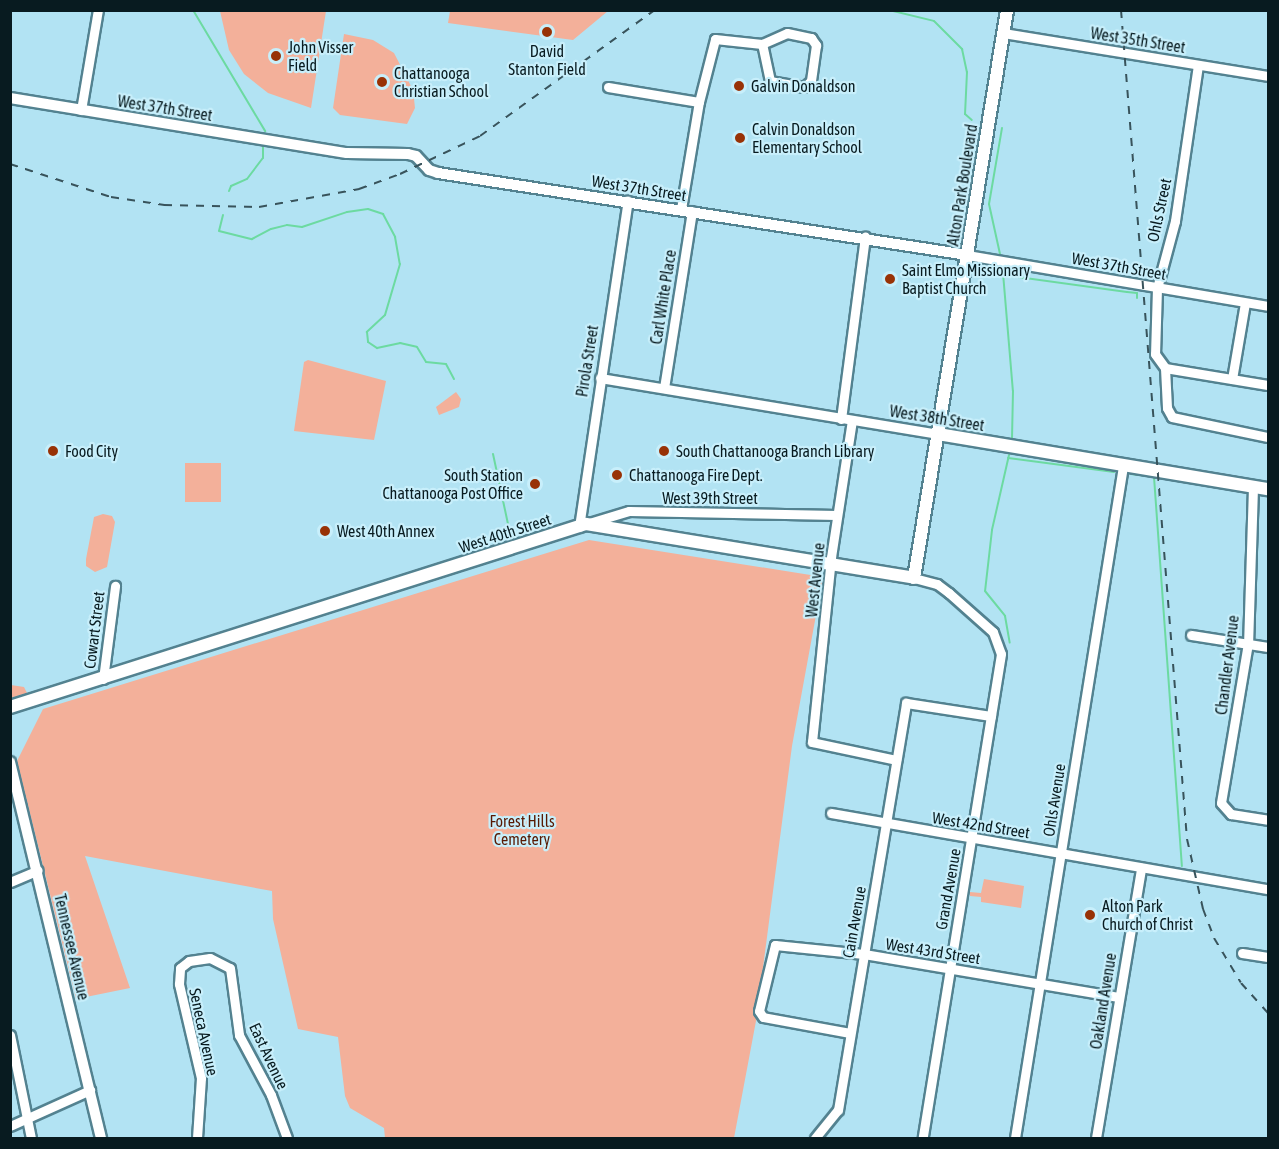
<!DOCTYPE html>
<html>
<head>
<meta charset="utf-8">
<style>
  body { margin:0 }
  #map { position:relative; width:1279px; height:1149px; overflow:hidden; background:#b2e3f3; font-family:"Asap Condensed",sans-serif }
  div>[style] { position:absolute }
  .green>* { inset:0; background:#f3b09a; transform-origin:0 0 }
  .stream>* { height:2px; margin:-1px; padding:0 1px; transform-origin:1px; border-radius:1px; background:#6cdaa1 }
  .roads { filter:drop-shadow(2px 0 #538290) drop-shadow(-2px 0 #538290) drop-shadow(0 2px #538290) drop-shadow(0 -2px #538290) }
  .minor>* { height:9px; margin:-4.5px; padding:0 4.5px; transform-origin:4.5px; border-radius:4.5px; background:#fff }
  .tertiary>* { height:10px; margin:-5px; padding:0 5px; transform-origin:5px; border-radius:5px; background:#fff }
  .secondary>* { height:12px; margin:-6px; padding:0 6px; transform-origin:6px; border-radius:6px; background:#fff }
  .rail>* { height:2px; margin-top:-1px; transform-origin:0; background:repeating-linear-gradient(90deg,#38535b 0 8px,transparent 0 16px) }
  .dots>* { width:16px; height:16px; translate:-50% -50%; box-sizing:border-box; border:3px solid #c8effb; border-radius:50% }
  span { translate:-50% -50%; white-space:nowrap; text-align:center; line-height:1.15; -webkit-text-stroke:4.5px #c8effb; paint-order:stroke }
  .street-label { font-size:16px; color:#081b20 }
  .poi-label { font-size:16px; color:#081b20 }
  .left { translate:0 -50%; text-align:left }
  .right { translate:-100% -50%; text-align:right }
  .park-label { font-size:16px; color:#581a03 }
  .frame { position:absolute; inset:0; border:12px solid #081b20; pointer-events:none }
</style>
</head>
<body>
<div id="map">
  <div class="green">
    <div style="clip-path:polygon(220px 11px,326px 11px,311px 108px,268px 93px,244px 74px,229px 50px)"></div>
    <div style="clip-path:polygon(450px 11px,450px 10px,608px 11px,573px 40px,448px 23px)"></div>
    <div style="clip-path:polygon(344px 34px,373px 40px,394px 53px,413px 90px,415px 108px,407px 124px,340px 115px,333px 108px)"></div>
    <div style="clip-path:polygon(308px 360px,386px 381px,374px 440px,294px 431px,304px 362px)"></div>
    <div style="clip-path:polygon(456px 392px,461px 399px,459px 407px,439px 415px,436px 407px)"></div>
    <div style="left:185px;top:463px;width:36px;height:39px"></div>
    <div style="clip-path:polygon(103px 514px,112px 516px,115px 522px,107px 567px,95px 572px,86px 566px,86px 559px,94px 517px)"></div>
    <div style="clip-path:polygon(589px 540px,823px 577px,792px 746px,756px 1021px,734px 1138px,385px 1138px,384px 1128px,350px 1108px,345px 1096px,338px 1037px,298px 1029px,273px 919px,272px 891px,85px 856px,130px 988px,76px 999px,17px 761px,43px 709px)"></div>
    <div style="clip-path:polygon(11px 685px,24px 687px,27px 693px,11px 698px)"></div>
    <div style="clip-path:polygon(984px 879px,1024px 886px,1021px 908px,981px 902px,981px 897px,970px 896px,970px 892px,981px 893px)"></div>
  </div>
  <div class="stream">
    <div style="left:193px;top:10px;width:141px;rotate:59.2deg"></div>
    <div style="left:889px;top:10px;width:46px;rotate:13.7deg"></div>
    <div style="left:934px;top:21px;width:40px;rotate:45deg"></div>
    <div style="left:962px;top:49px;width:24px;rotate:78deg"></div>
    <div style="left:967px;top:72px;width:42px;rotate:92.7deg"></div>
    <div style="left:965px;top:114px;width:9px;rotate:41deg"></div>
    <div style="left:229px;top:191px;width:5px;rotate:-68deg"></div>
    <div style="left:231px;top:186px;width:17px;rotate:-24deg"></div>
    <div style="left:247px;top:179px;width:26px;rotate:-53deg"></div>
    <div style="left:263px;top:158px;width:13px;rotate:-90deg"></div>
    <div style="left:223px;top:215px;width:16px;rotate:104deg"></div>
    <div style="left:219px;top:231px;width:34px;rotate:14deg"></div>
    <div style="left:252px;top:239px;width:21px;rotate:-28deg"></div>
    <div style="left:271px;top:229px;width:16px;rotate:-14deg"></div>
    <div style="left:287px;top:225px;width:15px;rotate:8deg"></div>
    <div style="left:302px;top:227px;width:47px;rotate:-18.4deg"></div>
    <div style="left:347px;top:212px;width:21px;rotate:-8deg"></div>
    <div style="left:368px;top:209px;width:16px;rotate:18deg"></div>
    <div style="left:383px;top:214px;width:26px;rotate:62deg"></div>
    <div style="left:395px;top:237px;width:27px;rotate:80deg"></div>
    <div style="left:400px;top:264px;width:53px;rotate:106.4deg"></div>
    <div style="left:385px;top:315px;width:25px;rotate:137deg"></div>
    <div style="left:367px;top:332px;width:10px;rotate:84deg"></div>
    <div style="left:368px;top:342px;width:11px;rotate:34deg"></div>
    <div style="left:377px;top:348px;width:24px;rotate:-12deg"></div>
    <div style="left:400px;top:343px;width:17px;rotate:13deg"></div>
    <div style="left:417px;top:347px;width:17px;rotate:59deg"></div>
    <div style="left:426px;top:362px;width:20px;rotate:6deg"></div>
    <div style="left:446px;top:364px;width:17px;rotate:62deg"></div>
    <div style="left:1000px;top:254px;width:51px;rotate:-102.4deg"></div>
    <div style="left:989px;top:204px;width:77px;rotate:-80.3deg"></div>
    <div style="left:1003px;top:273px;width:118px;rotate:85.2deg"></div>
    <div style="left:1013px;top:391px;width:48px;rotate:91.2deg"></div>
    <div style="left:1003px;top:275px;width:125px;rotate:7.8deg"></div>
    <div style="left:1127px;top:292px;width:10px;rotate:6deg"></div>
    <div style="left:1137px;top:293px;width:5px;rotate:90deg"></div>
    <div style="left:493px;top:454px;width:81px;rotate:77.9deg"></div>
    <div style="left:1009px;top:455px;width:77px;rotate:102.8deg"></div>
    <div style="left:992px;top:530px;width:61px;rotate:96.5deg"></div>
    <div style="left:985px;top:591px;width:32px;rotate:51deg"></div>
    <div style="left:1005px;top:616px;width:27px;rotate:80deg"></div>
    <div style="left:1008px;top:458px;width:107px;rotate:7.5deg"></div>
    <div style="left:1131px;top:474px;width:23px;rotate:7deg"></div>
    <div style="left:1154px;top:477px;width:390px;rotate:85.9deg"></div>
  </div>
  <div class="roads">
    <div class="minor">
      <div style="left:1003px;top:33px;width:268px;rotate:9.2deg"></div>
      <div style="left:1198px;top:65px;width:158px;rotate:98.4deg"></div>
      <div style="left:1175px;top:221px;width:69px;rotate:105deg"></div>
      <div style="left:1157px;top:288px;width:66px;rotate:91.7deg"></div>
      <div style="left:1155px;top:354px;width:17px;rotate:54deg"></div>
      <div style="left:1165px;top:368px;width:104px;rotate:9.4deg"></div>
      <div style="left:608px;top:87px;width:92px;rotate:9.4deg"></div>
      <div style="left:81px;top:110px;width:101px;rotate:-80.4deg"></div>
      <div style="left:681px;top:209px;width:109px;rotate:-80.5deg"></div>
      <div style="left:699px;top:102px;width:65px;rotate:-75.7deg"></div>
      <div style="left:715px;top:39px;width:47px;rotate:6.1deg"></div>
      <div style="left:762px;top:44px;width:27px;rotate:-24deg"></div>
      <div style="left:787px;top:33px;width:25px;rotate:12deg"></div>
      <div style="left:811px;top:38px;width:9px;rotate:54deg"></div>
      <div style="left:816px;top:45px;width:36px;rotate:98deg"></div>
      <div style="left:811px;top:81px;width:9px;rotate:139deg"></div>
      <div style="left:804px;top:87px;width:35px;rotate:-170deg"></div>
      <div style="left:770px;top:81px;width:38px;rotate:-102deg"></div>
      <div style="left:967px;top:255px;width:305px;rotate:9.6deg"></div>
      <div style="left:1165px;top:368px;width:40px;rotate:87.1deg"></div>
      <div style="left:1167px;top:408px;width:10px;rotate:61deg"></div>
      <div style="left:1172px;top:417px;width:98px;rotate:11.8deg"></div>
      <div style="left:600px;top:378px;width:343px;rotate:9.4deg"></div>
      <div style="left:1232px;top:379px;width:77px;rotate:-80.3deg"></div>
      <div style="left:664px;top:388px;width:179px;rotate:-81deg"></div>
      <div style="left:841px;top:419px;width:184px;rotate:-82.5deg"></div>
      <div style="left:852px;top:420px;width:140px;rotate:98.7deg"></div>
      <div style="left:831px;top:558px;width:185px;rotate:95.9deg"></div>
      <div style="left:812px;top:742px;width:86px;rotate:12.1deg"></div>
      <div style="left:1253px;top:487px;width:156px;rotate:91.8deg"></div>
      <div style="left:1248px;top:643px;width:162px;rotate:99.6deg"></div>
      <div style="left:1221px;top:803px;width:15px;rotate:48deg"></div>
      <div style="left:1231px;top:814px;width:37px;rotate:9deg"></div>
      <div style="left:589px;top:523px;width:42px;rotate:-16.7deg"></div>
      <div style="left:629px;top:511px;width:208px;rotate:1.1deg"></div>
      <div style="left:579px;top:527px;width:330px;rotate:-81.5deg"></div>
      <div style="left:914px;top:578px;width:24px;rotate:15deg"></div>
      <div style="left:937px;top:584px;width:15px;rotate:37deg"></div>
      <div style="left:949px;top:593px;width:59px;rotate:41.6deg"></div>
      <div style="left:993px;top:632px;width:23px;rotate:70deg"></div>
      <div style="left:1001px;top:654px;width:490px;rotate:99.2deg"></div>
      <div style="left:1191px;top:635px;width:78px;rotate:8.9deg"></div>
      <div style="left:103px;top:679px;width:94px;rotate:-82.6deg"></div>
      <div style="left:831px;top:813px;width:444px;rotate:9.9deg"></div>
      <div style="left:10px;top:882px;width:30px;rotate:-23deg"></div>
      <div style="left:1242px;top:953px;width:26px;rotate:9deg"></div>
      <div style="left:850px;top:1033px;width:88px;rotate:-169.6deg"></div>
      <div style="left:763px;top:1017px;width:7px;rotate:-124deg"></div>
      <div style="left:759px;top:1011px;width:68px;rotate:-76.4deg"></div>
      <div style="left:775px;top:945px;width:89px;rotate:5.8deg"></div>
      <div style="left:864px;top:954px;width:258px;rotate:9.6deg"></div>
      <div style="left:10px;top:1035px;width:105px;rotate:78.5deg"></div>
      <div style="left:10px;top:1126px;width:88px;rotate:-24.2deg"></div>
      <div style="left:197px;top:1138px;width:60px;rotate:-86.2deg"></div>
      <div style="left:201px;top:1078px;width:97px;rotate:-103.2deg"></div>
      <div style="left:179px;top:984px;width:16px;rotate:-86deg"></div>
      <div style="left:180px;top:968px;width:11px;rotate:-38deg"></div>
      <div style="left:189px;top:961px;width:21px;rotate:-8deg"></div>
      <div style="left:210px;top:958px;width:22px;rotate:27deg"></div>
      <div style="left:230px;top:968px;width:68px;rotate:82.3deg"></div>
      <div style="left:239px;top:1035px;width:68px;rotate:61.9deg"></div>
      <div style="left:271px;top:1095px;width:46px;rotate:69.6deg"></div>
      <div style="left:815px;top:1138px;width:36px;rotate:-51deg"></div>
      <div style="left:838px;top:1110px;width:413px;rotate:-80.5deg"></div>
      <div style="left:906px;top:703px;width:86px;rotate:8.7deg"></div>
      <div style="left:1015px;top:1138px;width:681px;rotate:-80.87deg"></div>
      <div style="left:1096px;top:1138px;width:274px;rotate:-80.5deg"></div>
    </div>
    <div class="tertiary">
      <div style="left:10px;top:98px;width:341px;rotate:9.3deg"></div>
      <div style="left:347px;top:153px;width:61px;rotate:0.9deg"></div>
      <div style="left:408px;top:154px;width:8px;rotate:14deg"></div>
      <div style="left:416px;top:156px;width:19px;rotate:47deg"></div>
      <div style="left:429px;top:170px;width:9px;rotate:18deg"></div>
      <div style="left:438px;top:173px;width:535px;rotate:8.81deg"></div>
      <div style="left:10px;top:762px;width:387px;rotate:76.4deg"></div>
    </div>
    <div class="secondary">
      <div style="left:938px;top:434px;width:335px;rotate:9.5deg"></div>
      <div style="left:10px;top:707px;width:604px;rotate:-17.63deg"></div>
      <div style="left:586px;top:524px;width:332px;rotate:9.3deg"></div>
      <div style="left:914px;top:578px;width:576px;rotate:-80.7deg"></div>
    </div>
  </div>
  <div class="rail">
    <div style="left:1121px;top:10px;width:832px;rotate:85.45deg"></div>
    <div style="left:1187px;top:839px;width:72px;rotate:77.1deg"></div>
    <div style="left:1203px;top:909px;width:31px;rotate:69deg"></div>
    <div style="left:1214px;top:938px;width:52px;rotate:59deg"></div>
    <div style="left:1241px;top:983px;width:40px;rotate:48deg"></div>
    <div style="left:10px;top:164px;width:106px;rotate:18.1deg"></div>
    <div style="left:111px;top:197px;width:54px;rotate:8.6deg"></div>
    <div style="left:164px;top:205px;width:95px;rotate:1.2deg"></div>
    <div style="left:259px;top:207px;width:102px;rotate:-10.2deg"></div>
    <div style="left:359px;top:189px;width:44px;rotate:-20.1deg"></div>
    <div style="left:400px;top:174px;width:89px;rotate:-25.4deg"></div>
    <div style="left:480px;top:136px;width:216px;rotate:-35.8deg"></div>
  </div>
  <div class="dots">
    <div style="left:547px;top:32px;background:#983206"></div>
    <div style="left:276px;top:56px;background:#983206"></div>
    <div style="left:382px;top:82px;background:#983206"></div>
    <div style="left:739px;top:86px;background:#983206"></div>
    <div style="left:740px;top:138px;background:#983206"></div>
    <div style="left:890px;top:279px;background:#983206"></div>
    <div style="left:53px;top:451px;background:#983206"></div>
    <div style="left:664px;top:451px;background:#983206"></div>
    <div style="left:617px;top:475px;background:#983206"></div>
    <div style="left:535px;top:484px;background:#983206"></div>
    <div style="left:325px;top:531px;background:#983206"></div>
    <div style="left:1090px;top:915px;background:#983206"></div>
  </div>
  <div class="street-label">
    <span style="left:1138px;top:40px;rotate:9deg">West 35th Street</span>
    <span style="left:165px;top:108px;rotate:9deg">West 37th Street</span>
    <span style="left:962px;top:185px;rotate:-81deg">Alton Park Boulevard</span>
    <span style="left:639px;top:188px;rotate:9deg">West 37th Street</span>
    <span style="left:1159px;top:210px;rotate:-78deg">Ohls Street</span>
    <span style="left:1119px;top:266px;rotate:10deg">West 37th Street</span>
    <span style="left:663px;top:297px;rotate:-81deg">Carl White Place</span>
    <span style="left:587px;top:361px;rotate:-81deg">Pirola Street</span>
    <span style="left:937px;top:418px;rotate:9deg">West 38th Street</span>
    <span style="left:710px;top:498px">West 39th Street</span>
    <span style="left:505px;top:533px;rotate:-18deg">West 40th Street</span>
    <span style="left:815px;top:580px;rotate:-84deg">West Avenue</span>
    <span style="left:94px;top:630px;rotate:-83deg">Cowart Street</span>
    <span style="left:1227px;top:665px;rotate:-83deg">Chandler Avenue</span>
    <span style="left:1054px;top:800px;rotate:-81deg">Ohls Avenue</span>
    <span style="left:981px;top:825px;rotate:9deg">West 42nd Street</span>
    <span style="left:948px;top:889px;rotate:-80deg">Grand Avenue</span>
    <span style="left:854px;top:922px;rotate:-80deg">Cain Avenue</span>
    <span style="left:72px;top:947px;rotate:77deg">Tennessee Avenue</span>
    <span style="left:933px;top:951px;rotate:9deg">West 43rd Street</span>
    <span style="left:1103px;top:1001px;rotate:-81deg">Oakland Avenue</span>
    <span style="left:204px;top:1032px;rotate:78deg">Seneca Avenue</span>
    <span style="left:269px;top:1056px;rotate:65deg">East Avenue</span>
  </div>
  <div class="poi-label">
    <span class="left" style="left:288px;top:56px">John Visser<br>Field</span>
    <span style="left:547px;top:60px">David<br>Stanton Field</span>
    <span class="left" style="left:394px;top:82px">Chattanooga<br>Christian School</span>
    <span class="left" style="left:751px;top:86px">Galvin Donaldson</span>
    <span class="left" style="left:752px;top:138px">Calvin Donaldson<br>Elementary School</span>
    <span class="left" style="left:902px;top:279px">Saint Elmo Missionary<br>Baptist Church</span>
    <span class="left" style="left:65px;top:451px">Food City</span>
    <span class="left" style="left:676px;top:451px">South Chattanooga Branch Library</span>
    <span class="right" style="left:523px;top:484px">South Station<br>Chattanooga Post Office</span>
    <span class="left" style="left:629px;top:475px">Chattanooga Fire Dept.</span>
    <span class="left" style="left:337px;top:531px">West 40th Annex</span>
    <span class="left" style="left:1102px;top:915px">Alton Park<br>Church of Christ</span>
  </div>
  <div class="park-label">
    <span style="left:522px;top:830px">Forest Hills<br>Cemetery</span>
  </div>
  <div class="frame"></div>
</div>
</body>
</html>
